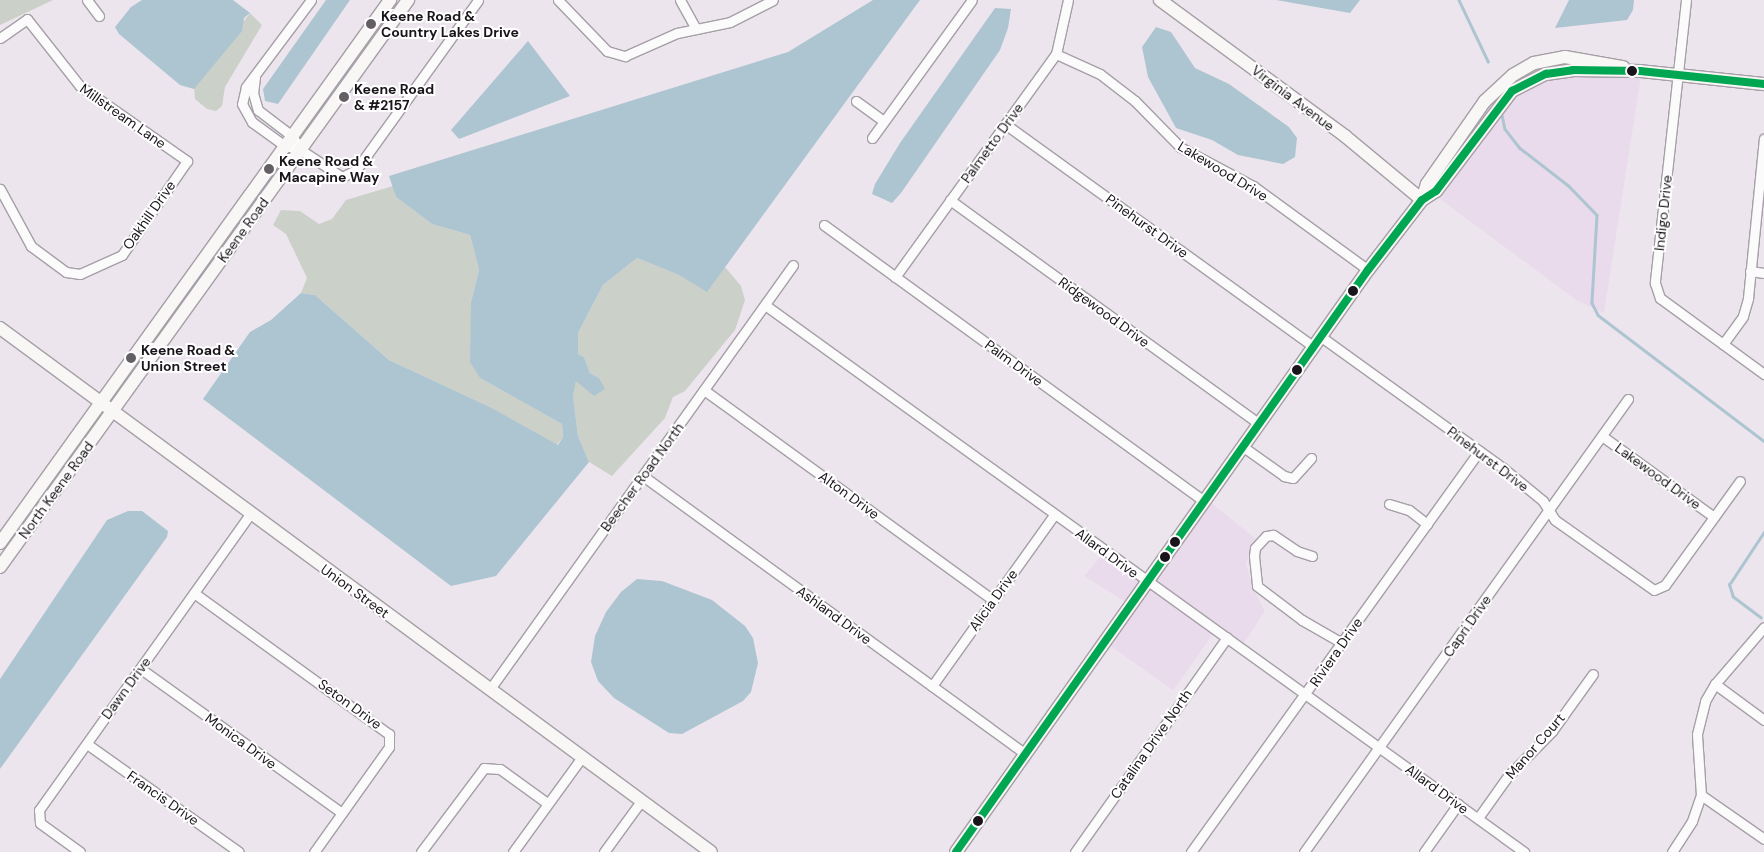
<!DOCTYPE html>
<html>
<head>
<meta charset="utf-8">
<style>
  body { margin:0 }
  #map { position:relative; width:1764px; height:852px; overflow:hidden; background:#ede5ee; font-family:"DM Sans",sans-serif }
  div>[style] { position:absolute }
  .built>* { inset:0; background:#eadbec; transform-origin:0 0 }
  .green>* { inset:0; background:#cbd0c9 }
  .water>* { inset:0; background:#adc5d1 }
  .stream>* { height:2.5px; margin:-1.25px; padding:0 1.25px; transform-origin:1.25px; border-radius:1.25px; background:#adc5d1 }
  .roads { filter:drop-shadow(1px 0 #a59fa6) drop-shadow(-1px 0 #a59fa6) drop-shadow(0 1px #a59fa6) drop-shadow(0 -1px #a59fa6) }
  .street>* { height:9px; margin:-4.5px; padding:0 4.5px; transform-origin:4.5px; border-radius:4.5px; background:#fcfbfc }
  .secondary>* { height:12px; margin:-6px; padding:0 6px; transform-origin:6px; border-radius:6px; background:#f9f6f6 }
  .bus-1>* { height:8px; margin:-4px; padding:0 4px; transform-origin:4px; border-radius:4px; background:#00a651 }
  .dots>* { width:14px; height:14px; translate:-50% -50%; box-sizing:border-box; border:2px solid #fff; border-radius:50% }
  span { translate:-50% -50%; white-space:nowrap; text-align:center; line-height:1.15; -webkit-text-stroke:4px #fff; paint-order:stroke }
  .poi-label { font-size:14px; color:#1a151b; font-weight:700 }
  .left { translate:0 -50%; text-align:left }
  .street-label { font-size:14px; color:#1a151b }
</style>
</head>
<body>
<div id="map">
  <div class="built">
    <div style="clip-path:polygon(1559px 75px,1641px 76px,1604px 313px,1576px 300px,1436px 196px,1498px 112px,1524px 88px)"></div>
    <div style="clip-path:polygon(1209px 501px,1256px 539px,1246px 563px,1253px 588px,1265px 611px,1244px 643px,1153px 580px)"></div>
    <div style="clip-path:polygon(1102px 555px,1141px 583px,1127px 603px,1084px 576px)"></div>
    <div style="left:1148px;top:587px;width:80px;height:70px;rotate:35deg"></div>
  </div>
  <div class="green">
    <div style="clip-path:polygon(0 0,53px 0,0 25px)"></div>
    <div style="clip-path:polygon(250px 13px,262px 25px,225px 87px,222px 106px,216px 111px,207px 109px,195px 99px,194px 87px)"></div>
    <div style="clip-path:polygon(393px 186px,396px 197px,432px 224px,470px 235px,479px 270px,471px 302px,480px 378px,562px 424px,563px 437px,557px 445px,492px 408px,389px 360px,315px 295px,301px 293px,307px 278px,286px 234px,273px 225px,281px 210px,300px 211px,319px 224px,332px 219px,346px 200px)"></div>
    <div style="clip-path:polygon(637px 258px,679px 275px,707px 291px,725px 267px,741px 286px,745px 300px,735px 330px,685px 391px,673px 397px,665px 418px,612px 476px,589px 462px,578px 436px,573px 396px,576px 380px,599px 378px,590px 373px,584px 357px,578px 354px,578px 333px,603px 285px)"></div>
  </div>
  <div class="water">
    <div style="clip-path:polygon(142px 0,233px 0,250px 13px,244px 18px,242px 31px,194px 89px,180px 85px,119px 34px,115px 27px,131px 7px)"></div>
    <div style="clip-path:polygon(326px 0,350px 0,278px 104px,265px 101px,263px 89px)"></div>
    <div style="clip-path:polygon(873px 0,920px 0,707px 292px,679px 275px,637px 258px,603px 285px,578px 333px,578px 354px,584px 357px,590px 373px,599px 378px,605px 389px,594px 396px,576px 381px,573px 396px,578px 436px,589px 462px,496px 576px,451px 586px,203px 399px,250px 332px,271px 320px,301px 293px,315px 295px,389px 360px,492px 408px,558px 445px,563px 437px,562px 424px,480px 378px,470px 362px,471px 302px,479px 270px,470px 235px,432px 224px,396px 197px,389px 176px,788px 52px)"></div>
    <div style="clip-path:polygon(1276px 0,1360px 0,1350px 13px)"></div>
    <div style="clip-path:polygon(1569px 0,1634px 0,1633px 10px,1627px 20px,1555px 28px)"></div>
    <div style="clip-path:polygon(995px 8px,1011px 9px,1008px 28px,1000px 50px,901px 193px,892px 203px,872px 194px,875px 184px,900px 143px)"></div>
    <div style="clip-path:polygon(1156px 27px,1171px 32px,1195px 68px,1229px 84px,1289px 127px,1297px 138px,1295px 157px,1283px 164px,1238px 155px,1212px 140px,1176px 128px,1148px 77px,1142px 47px)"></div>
    <div style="clip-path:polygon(528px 41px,570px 96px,459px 139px,451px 130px)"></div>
    <div style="clip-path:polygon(128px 511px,142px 511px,168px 531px,167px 537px,0 769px,0 679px,107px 520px)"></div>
    <div style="clip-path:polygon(637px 579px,662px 581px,712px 600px,745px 626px,753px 638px,758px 663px,751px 692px,743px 701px,682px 734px,669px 733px,614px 698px,598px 681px,591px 662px,595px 636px,606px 612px,621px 592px)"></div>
  </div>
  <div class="stream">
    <div style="left:1459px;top:0;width:68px;rotate:64.6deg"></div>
    <div style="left:1502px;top:115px;width:14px;rotate:78deg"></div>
    <div style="left:1505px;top:129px;width:24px;rotate:52deg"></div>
    <div style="left:1520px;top:148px;width:62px;rotate:37.8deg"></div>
    <div style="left:1569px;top:186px;width:40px;rotate:46deg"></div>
    <div style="left:1597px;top:215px;width:88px;rotate:93.3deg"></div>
    <div style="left:1592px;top:303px;width:13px;rotate:63deg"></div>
    <div style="left:1598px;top:315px;width:208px;rotate:37.2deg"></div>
    <div style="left:1761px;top:618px;width:35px;rotate:-143deg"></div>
    <div style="left:1733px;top:597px;width:13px;rotate:-108deg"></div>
    <div style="left:1729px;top:585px;width:64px;rotate:-56.6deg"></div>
  </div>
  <div class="roads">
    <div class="street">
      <div style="left:87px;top:0;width:20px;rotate:53deg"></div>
      <div style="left:311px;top:0;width:109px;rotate:126.8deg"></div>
      <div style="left:246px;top:87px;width:17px;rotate:103deg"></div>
      <div style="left:242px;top:104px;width:21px;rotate:61deg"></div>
      <div style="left:252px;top:122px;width:41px;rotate:36deg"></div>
      <div style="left:285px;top:146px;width:16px;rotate:14deg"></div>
      <div style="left:301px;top:150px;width:49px;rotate:33.4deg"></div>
      <div style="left:342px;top:177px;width:16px;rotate:-27deg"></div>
      <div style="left:356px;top:170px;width:209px;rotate:-54.3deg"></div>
      <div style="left:558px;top:0;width:71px;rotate:46.1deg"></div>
      <div style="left:607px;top:51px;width:19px;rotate:16deg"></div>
      <div style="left:625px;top:56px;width:57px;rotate:-23.9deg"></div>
      <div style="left:677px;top:33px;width:54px;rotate:-11.7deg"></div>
      <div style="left:730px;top:22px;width:48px;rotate:-27.1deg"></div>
      <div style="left:680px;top:0;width:33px;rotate:61deg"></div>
      <div style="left:1686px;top:0;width:285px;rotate:96.3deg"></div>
      <div style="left:1655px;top:283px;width:16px;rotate:72deg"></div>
      <div style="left:1660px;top:298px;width:129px;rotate:36.2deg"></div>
      <div style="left:0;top:38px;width:33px;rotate:-35deg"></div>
      <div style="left:27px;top:19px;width:85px;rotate:51.7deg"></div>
      <div style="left:80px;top:86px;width:131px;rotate:35deg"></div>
      <div style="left:187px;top:161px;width:114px;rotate:124.7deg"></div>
      <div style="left:122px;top:255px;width:46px;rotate:155.7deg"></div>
      <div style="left:80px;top:274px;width:14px;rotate:-172deg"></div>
      <div style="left:66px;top:272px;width:44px;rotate:-143.4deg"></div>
      <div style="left:31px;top:246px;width:65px;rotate:-118.5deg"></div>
      <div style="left:1056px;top:54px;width:48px;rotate:24.4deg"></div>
      <div style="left:1100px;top:74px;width:44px;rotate:37.6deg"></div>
      <div style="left:1135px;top:101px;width:64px;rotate:45.6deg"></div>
      <div style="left:1180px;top:147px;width:83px;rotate:28.1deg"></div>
      <div style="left:1253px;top:186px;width:142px;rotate:36.1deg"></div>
      <div style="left:255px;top:77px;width:16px;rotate:97deg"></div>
      <div style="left:253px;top:93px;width:18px;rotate:74deg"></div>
      <div style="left:258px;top:110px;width:43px;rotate:37.4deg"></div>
      <div style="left:292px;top:136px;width:17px;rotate:57deg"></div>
      <div style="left:856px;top:101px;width:34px;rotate:36deg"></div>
      <div style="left:1005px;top:124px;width:380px;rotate:35.8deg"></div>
      <div style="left:872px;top:138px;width:170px;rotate:-54.1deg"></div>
      <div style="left:950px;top:200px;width:380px;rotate:35.9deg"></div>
      <div style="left:824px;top:225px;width:470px;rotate:36deg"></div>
      <div style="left:1750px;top:271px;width:14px;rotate:8deg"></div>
      <div style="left:895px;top:277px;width:275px;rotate:-54.2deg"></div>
      <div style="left:1056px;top:54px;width:55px;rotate:-77.5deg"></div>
      <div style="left:765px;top:305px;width:936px;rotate:35.78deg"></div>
      <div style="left:1320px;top:336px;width:226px;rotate:35.8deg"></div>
      <div style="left:1503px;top:468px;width:52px;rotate:39.5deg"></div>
      <div style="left:1543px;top:501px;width:22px;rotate:58deg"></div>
      <div style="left:1555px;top:520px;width:121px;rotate:35.3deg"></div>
      <div style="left:1654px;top:590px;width:12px;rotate:-24deg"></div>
      <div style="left:1665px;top:585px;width:128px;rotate:-54.2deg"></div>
      <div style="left:1723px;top:344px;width:34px;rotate:-54deg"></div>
      <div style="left:1743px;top:316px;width:19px;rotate:-74deg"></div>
      <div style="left:1748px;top:298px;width:160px;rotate:-84.3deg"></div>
      <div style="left:704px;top:390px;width:357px;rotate:36deg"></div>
      <div style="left:1602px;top:436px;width:138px;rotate:35.9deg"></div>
      <div style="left:1242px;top:446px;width:52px;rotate:35.5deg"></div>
      <div style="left:1284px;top:476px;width:9px;rotate:13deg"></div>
      <div style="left:1293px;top:478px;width:27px;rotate:-48deg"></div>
      <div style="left:643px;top:476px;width:473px;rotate:36deg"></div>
      <div style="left:1389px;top:504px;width:21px;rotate:17deg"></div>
      <div style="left:1409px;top:510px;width:23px;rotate:38deg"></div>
      <div style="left:1312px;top:556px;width:16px;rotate:-162deg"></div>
      <div style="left:1297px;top:551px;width:29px;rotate:-146deg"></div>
      <div style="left:1273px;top:535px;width:7px;rotate:172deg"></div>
      <div style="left:1266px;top:536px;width:16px;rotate:133deg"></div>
      <div style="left:1255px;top:548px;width:8px;rotate:97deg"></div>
      <div style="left:1254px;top:556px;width:30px;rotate:84deg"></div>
      <div style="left:1257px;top:586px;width:56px;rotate:37.1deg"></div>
      <div style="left:1302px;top:620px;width:46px;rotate:29.9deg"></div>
      <div style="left:194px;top:593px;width:241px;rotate:35.9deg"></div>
      <div style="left:389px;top:734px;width:13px;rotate:90deg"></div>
      <div style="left:389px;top:747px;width:129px;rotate:125.5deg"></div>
      <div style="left:141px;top:669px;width:247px;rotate:35.6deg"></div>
      <div style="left:1715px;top:684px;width:61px;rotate:36.3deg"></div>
      <div style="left:932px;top:686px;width:210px;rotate:-54.5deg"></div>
      <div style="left:490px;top:689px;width:521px;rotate:-54.45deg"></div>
      <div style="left:87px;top:744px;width:186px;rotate:35.4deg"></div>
      <div style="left:1701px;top:795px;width:77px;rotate:34.9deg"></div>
      <div style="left:1478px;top:818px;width:52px;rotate:-54.5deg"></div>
      <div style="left:1508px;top:776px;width:63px;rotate:-45.6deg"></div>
      <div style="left:1552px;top:731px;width:70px;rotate:-54.3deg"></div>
      <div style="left:80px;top:852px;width:49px;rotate:-144.1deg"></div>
      <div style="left:40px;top:823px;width:13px;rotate:-94deg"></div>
      <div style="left:39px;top:810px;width:364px;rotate:-54.5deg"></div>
      <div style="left:421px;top:852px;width:105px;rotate:-53.1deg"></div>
      <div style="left:484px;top:768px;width:16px;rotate:4deg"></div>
      <div style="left:500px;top:769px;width:58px;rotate:35.9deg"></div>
      <div style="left:513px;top:852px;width:117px;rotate:-54deg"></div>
      <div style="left:604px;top:852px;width:63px;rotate:-54deg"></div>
      <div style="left:1075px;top:852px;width:263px;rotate:-54.7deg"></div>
      <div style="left:1191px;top:852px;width:494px;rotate:-54.3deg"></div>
      <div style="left:1304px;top:852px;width:557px;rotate:-54.43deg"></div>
      <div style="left:1424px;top:852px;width:59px;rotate:-54.7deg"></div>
      <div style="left:1672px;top:852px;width:37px;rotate:-57deg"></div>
      <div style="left:1692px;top:821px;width:28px;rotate:-71deg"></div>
      <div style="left:1701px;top:795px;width:61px;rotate:-93.8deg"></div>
      <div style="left:1697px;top:734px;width:34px;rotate:-76deg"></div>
      <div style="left:1705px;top:701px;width:20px;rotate:-60deg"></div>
      <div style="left:1715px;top:684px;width:75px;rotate:-49.3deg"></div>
    </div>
    <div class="secondary">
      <div style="left:1160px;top:0;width:230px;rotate:36.3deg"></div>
      <div style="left:1345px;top:136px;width:100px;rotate:39.7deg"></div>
      <div style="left:1422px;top:200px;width:17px;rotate:-73deg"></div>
      <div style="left:1427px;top:184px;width:101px;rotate:-55.1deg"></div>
      <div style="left:1485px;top:101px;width:38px;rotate:-43deg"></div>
      <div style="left:1513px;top:75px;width:24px;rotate:-30deg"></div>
      <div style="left:1534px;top:63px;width:32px;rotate:-11deg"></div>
      <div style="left:1565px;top:57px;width:59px;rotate:9.8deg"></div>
      <div style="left:0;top:328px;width:883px;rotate:36.39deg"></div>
      <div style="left:0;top:543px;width:669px;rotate:-54.31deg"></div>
      <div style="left:0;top:567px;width:699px;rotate:-54.26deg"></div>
      <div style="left:956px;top:852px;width:713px;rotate:-54.71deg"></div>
      <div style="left:1368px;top:270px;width:88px;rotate:-52.4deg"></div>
      <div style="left:1422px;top:200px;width:17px;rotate:-33deg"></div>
      <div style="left:1436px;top:191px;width:126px;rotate:-52.8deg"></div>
      <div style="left:1512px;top:91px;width:38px;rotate:-27deg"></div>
      <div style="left:1546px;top:74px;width:27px;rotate:-8deg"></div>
      <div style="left:1573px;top:70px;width:67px;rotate:0.9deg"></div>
      <div style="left:1640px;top:71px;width:125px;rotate:6deg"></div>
    </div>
  </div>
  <div class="bus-1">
    <div style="left:956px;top:852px;width:713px;rotate:-54.71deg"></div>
    <div style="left:1368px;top:270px;width:88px;rotate:-52.4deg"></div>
    <div style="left:1422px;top:200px;width:17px;rotate:-33deg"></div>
    <div style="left:1436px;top:191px;width:126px;rotate:-52.8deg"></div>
    <div style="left:1512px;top:91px;width:38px;rotate:-27deg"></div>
    <div style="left:1546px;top:74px;width:27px;rotate:-8deg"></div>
    <div style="left:1573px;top:70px;width:67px;rotate:0.9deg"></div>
    <div style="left:1640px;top:71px;width:125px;rotate:6deg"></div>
  </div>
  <div class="dots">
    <div style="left:371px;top:24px;background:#645e65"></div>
    <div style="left:1632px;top:71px;background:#1a151b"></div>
    <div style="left:344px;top:97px;background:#645e65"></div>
    <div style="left:269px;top:169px;background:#645e65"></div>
    <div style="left:1353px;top:291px;background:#1a151b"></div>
    <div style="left:131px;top:358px;background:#645e65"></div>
    <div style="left:1297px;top:370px;background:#1a151b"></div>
    <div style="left:1175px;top:542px;background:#1a151b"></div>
    <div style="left:1165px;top:557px;background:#1a151b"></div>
    <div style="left:978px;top:821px;background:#1a151b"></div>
  </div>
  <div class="poi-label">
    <span class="left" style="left:381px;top:24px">Keene Road &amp;<br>Country Lakes Drive</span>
    <span class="left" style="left:354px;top:97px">Keene Road<br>&amp; #2157</span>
    <span class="left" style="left:279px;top:169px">Keene Road &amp;<br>Macapine Way</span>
    <span class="left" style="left:141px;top:358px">Keene Road &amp;<br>Union Street</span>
  </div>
  <div class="street-label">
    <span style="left:1293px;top:98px;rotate:37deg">Virginia Avenue</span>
    <span style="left:123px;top:116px;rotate:35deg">Millstream Lane</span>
    <span style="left:992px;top:143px;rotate:-54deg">Palmetto Drive</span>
    <span style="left:1223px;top:171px;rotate:31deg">Lakewood Drive</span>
    <span style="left:1663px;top:213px;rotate:-84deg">Indigo Drive</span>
    <span style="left:149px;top:215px;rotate:-55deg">Oakhill Drive</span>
    <span style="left:1147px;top:226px;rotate:36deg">Pinehurst Drive</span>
    <span style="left:243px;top:230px;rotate:-54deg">Keene Road</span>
    <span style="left:1104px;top:312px;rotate:36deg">Ridgewood Drive</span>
    <span style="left:1014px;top:363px;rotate:36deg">Palm Drive</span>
    <span style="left:1488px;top:459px;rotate:37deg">Pinehurst Drive</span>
    <span style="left:1658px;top:476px;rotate:36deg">Lakewood Drive</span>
    <span style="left:642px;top:477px;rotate:-54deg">Beecher Road North</span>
    <span style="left:56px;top:490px;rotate:-54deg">North Keene Road</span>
    <span style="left:849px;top:495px;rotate:36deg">Alton Drive</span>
    <span style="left:1107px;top:553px;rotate:36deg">Allard Drive</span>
    <span style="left:355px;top:591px;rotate:36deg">Union Street</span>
    <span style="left:993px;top:600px;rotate:-54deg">Alicia Drive</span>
    <span style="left:834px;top:615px;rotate:36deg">Ashland Drive</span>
    <span style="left:1467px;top:626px;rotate:-55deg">Capri Drive</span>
    <span style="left:1336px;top:652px;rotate:-55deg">Riviera Drive</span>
    <span style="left:126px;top:688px;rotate:-54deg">Dawn Drive</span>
    <span style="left:350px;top:704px;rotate:36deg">Seton Drive</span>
    <span style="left:241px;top:741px;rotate:36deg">Monica Drive</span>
    <span style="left:1151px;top:744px;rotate:-55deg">Catalina Drive North</span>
    <span style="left:1535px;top:746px;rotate:-49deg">Manor Court</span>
    <span style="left:1437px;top:789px;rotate:36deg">Allard Drive</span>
    <span style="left:163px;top:798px;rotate:35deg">Francis Drive</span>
  </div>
</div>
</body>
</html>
